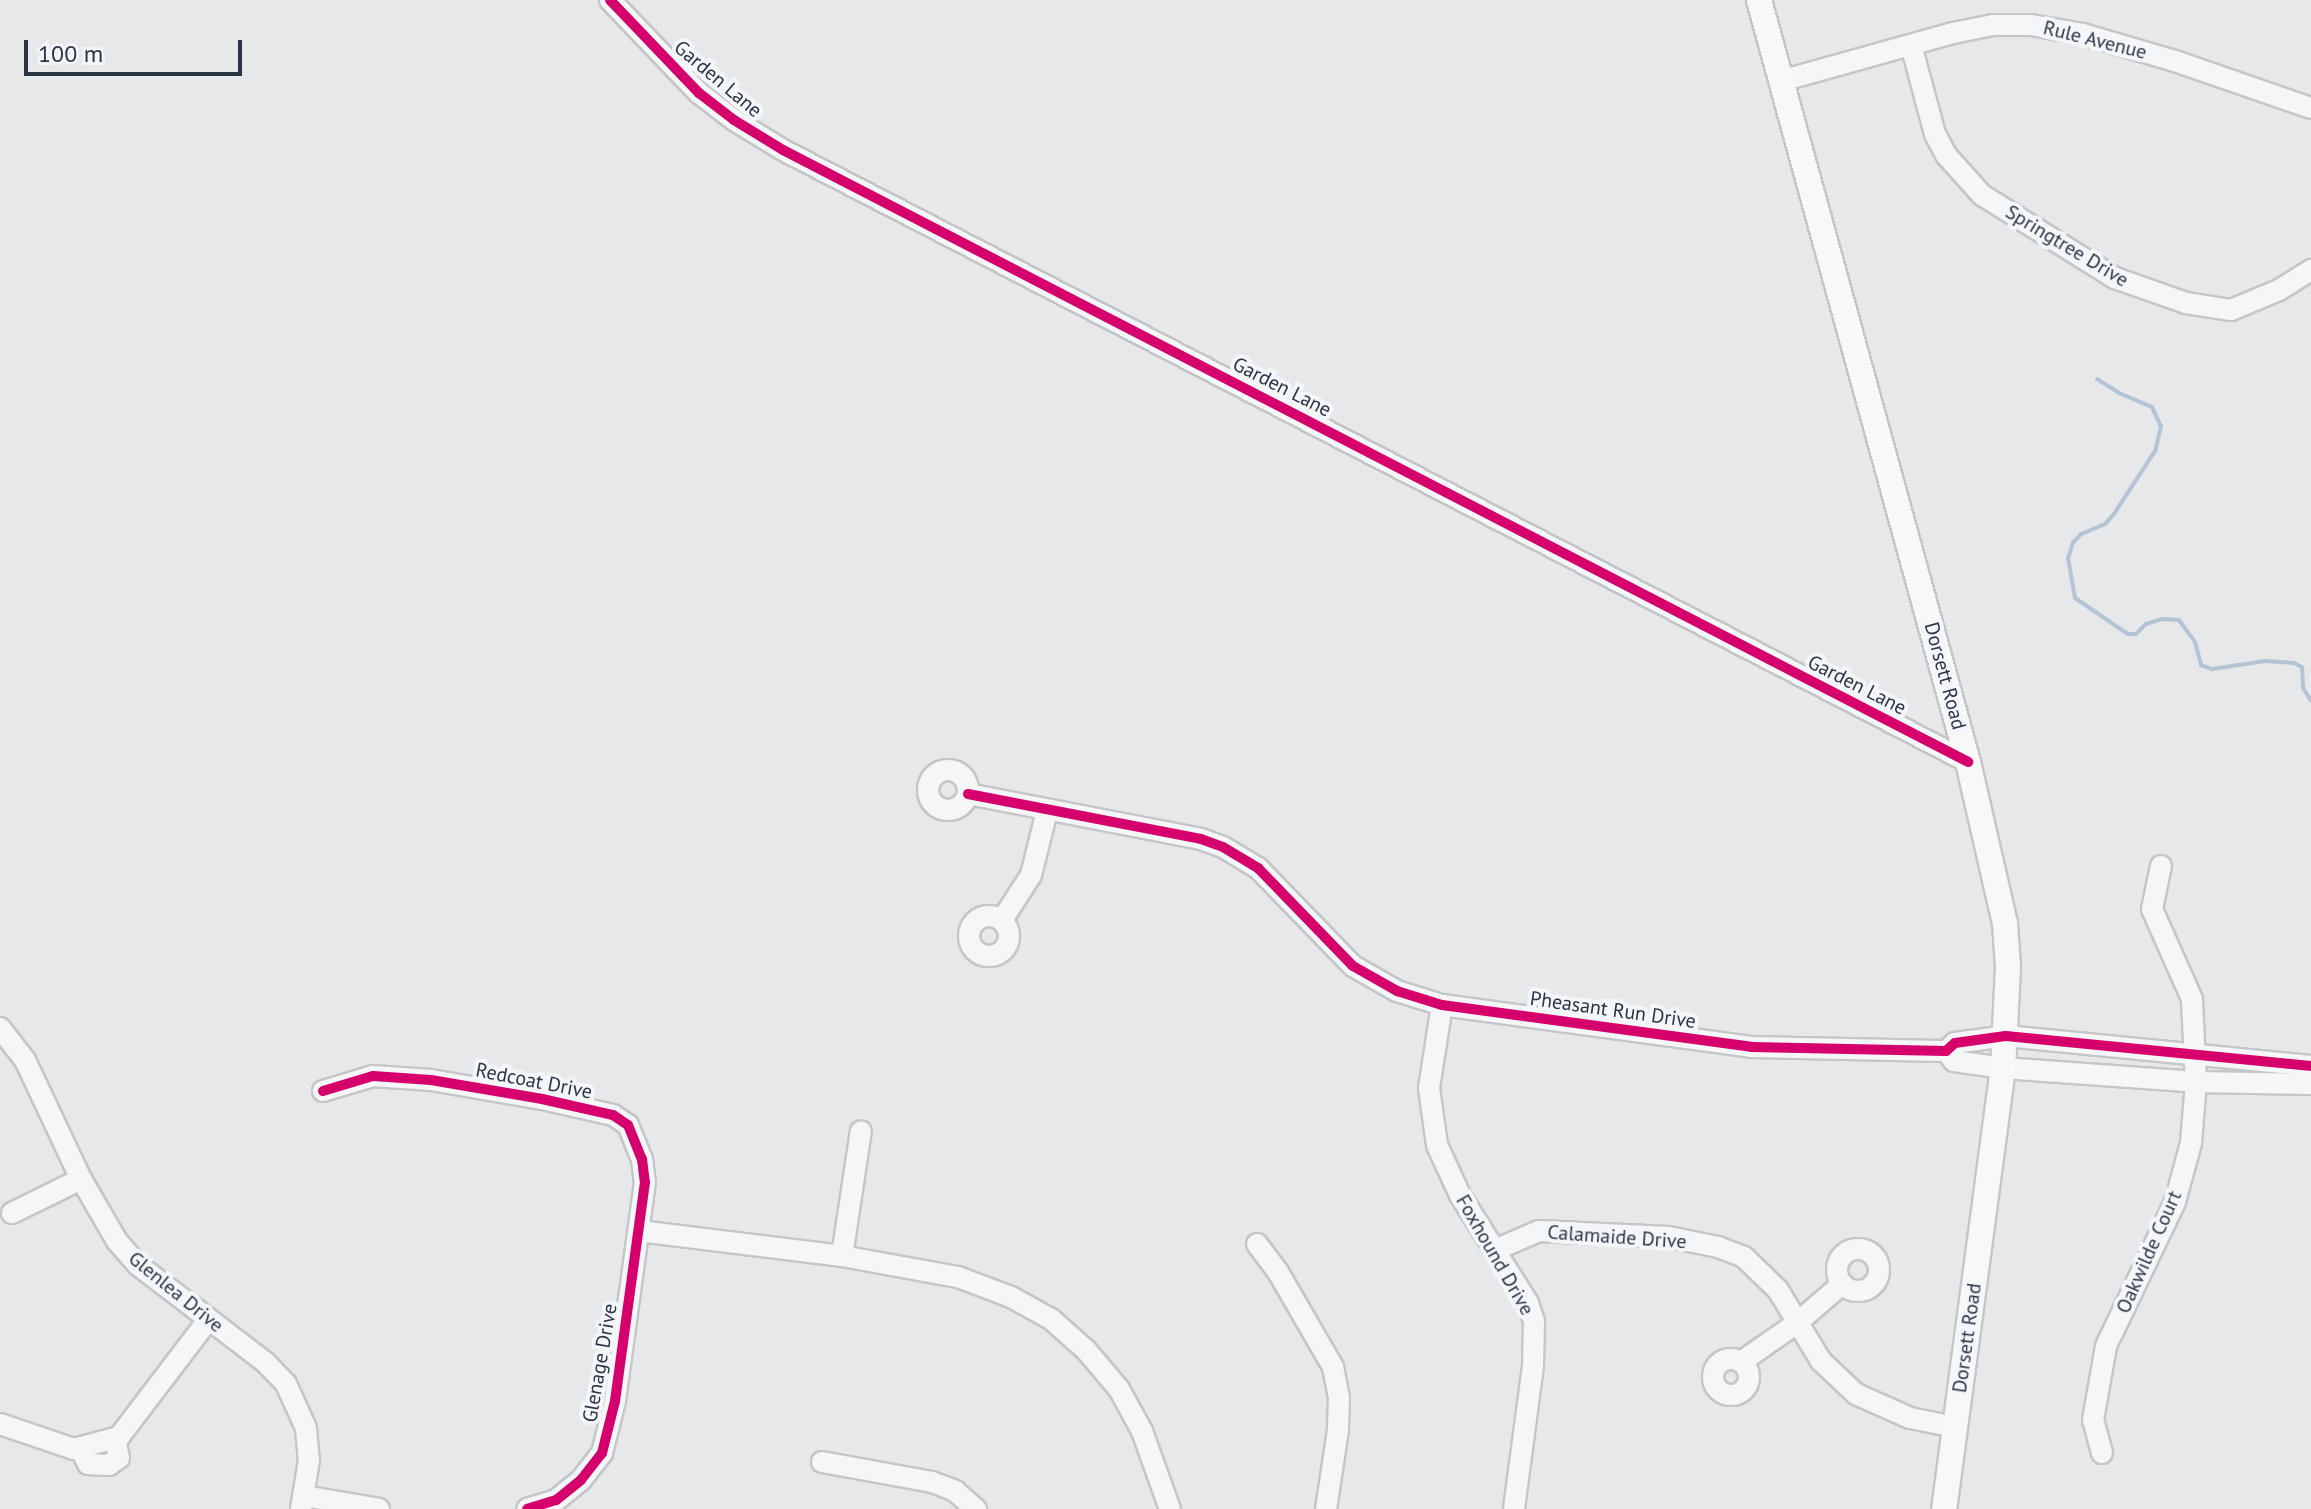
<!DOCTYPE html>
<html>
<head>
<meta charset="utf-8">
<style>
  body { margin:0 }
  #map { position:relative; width:2311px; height:1509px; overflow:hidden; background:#e6e8ea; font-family:"PT Sans",sans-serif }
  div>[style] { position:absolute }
  .stream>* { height:4px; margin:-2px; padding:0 2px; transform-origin:2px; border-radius:2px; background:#b4c4d5 }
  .roads { filter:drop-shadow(2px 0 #c4c6c8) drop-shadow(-2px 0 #c4c6c8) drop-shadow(0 2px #c4c6c8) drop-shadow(0 -2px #c4c6c8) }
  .minor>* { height:20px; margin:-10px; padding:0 10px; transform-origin:10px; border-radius:10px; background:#f5f6f7 }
  .minor>.ring { margin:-10px; padding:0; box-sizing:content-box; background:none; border:20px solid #f5f6f7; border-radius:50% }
  .major>* { height:24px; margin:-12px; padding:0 12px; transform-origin:12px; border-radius:12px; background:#f8f8f8 }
  .cycleway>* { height:10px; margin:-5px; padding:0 5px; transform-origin:5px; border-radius:5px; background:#d6006c }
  span { translate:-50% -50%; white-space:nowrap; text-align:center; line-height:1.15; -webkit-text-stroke:8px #f4f6f9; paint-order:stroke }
  .street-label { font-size:20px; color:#2b3445 }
  .scale { position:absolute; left:24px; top:40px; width:218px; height:36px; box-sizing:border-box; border:4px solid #2b3445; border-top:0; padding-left:10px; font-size:24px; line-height:28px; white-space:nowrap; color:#2b3445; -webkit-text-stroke:6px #f4f6f9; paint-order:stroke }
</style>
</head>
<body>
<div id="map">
  <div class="stream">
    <div style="left:2097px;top:379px;width:26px;rotate:32deg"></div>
    <div style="left:2119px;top:393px;width:36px;rotate:23deg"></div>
    <div style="left:2152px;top:407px;width:21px;rotate:65deg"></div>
    <div style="left:2161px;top:426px;width:26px;rotate:103deg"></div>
    <div style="left:2155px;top:451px;width:75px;rotate:123.1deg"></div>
    <div style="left:2114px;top:514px;width:13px;rotate:132deg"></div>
    <div style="left:2105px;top:524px;width:26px;rotate:157deg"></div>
    <div style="left:2081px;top:534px;width:12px;rotate:132deg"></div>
    <div style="left:2073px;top:543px;width:16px;rotate:108deg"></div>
    <div style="left:2068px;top:558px;width:41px;rotate:80.1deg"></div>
    <div style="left:2075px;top:598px;width:64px;rotate:34.2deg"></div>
    <div style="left:2128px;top:634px;width:8px"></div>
    <div style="left:2136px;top:634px;width:14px;rotate:-45deg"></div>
    <div style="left:2146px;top:624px;width:17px;rotate:-17deg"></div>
    <div style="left:2162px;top:619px;width:17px;rotate:3deg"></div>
    <div style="left:2179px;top:620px;width:27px;rotate:54deg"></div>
    <div style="left:2195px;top:642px;width:24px;rotate:75deg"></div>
    <div style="left:2201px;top:665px;width:12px;rotate:20deg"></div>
    <div style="left:2212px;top:669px;width:54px;rotate:-8.6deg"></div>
    <div style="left:2265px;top:661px;width:29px;rotate:4deg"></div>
    <div style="left:2294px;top:663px;width:9px;rotate:27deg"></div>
    <div style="left:2302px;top:667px;width:21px;rotate:87deg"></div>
    <div style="left:2303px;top:688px;width:15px;rotate:58deg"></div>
  </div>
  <div class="roads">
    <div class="minor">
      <div style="left:610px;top:0;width:129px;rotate:46.3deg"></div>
      <div style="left:699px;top:93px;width:44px;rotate:37.6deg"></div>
      <div style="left:734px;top:120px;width:57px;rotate:31.5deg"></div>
      <div style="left:783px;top:150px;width:1334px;rotate:27.31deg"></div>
      <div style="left:1911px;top:45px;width:92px;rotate:74.9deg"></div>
      <div style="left:1935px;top:134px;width:24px;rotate:62deg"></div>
      <div style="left:1946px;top:155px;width:54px;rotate:48deg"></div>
      <div style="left:1982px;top:195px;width:157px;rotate:32deg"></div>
      <div style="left:2115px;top:278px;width:75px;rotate:19.4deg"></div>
      <div style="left:2186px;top:303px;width:46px;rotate:8.8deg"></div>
      <div style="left:2231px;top:310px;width:52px;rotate:-22.6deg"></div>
      <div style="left:2279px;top:290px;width:38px;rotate:-32deg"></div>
      <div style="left:1781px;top:81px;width:179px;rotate:-15.6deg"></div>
      <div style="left:1953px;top:33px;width:41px;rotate:-11.3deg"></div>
      <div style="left:1993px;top:25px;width:38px"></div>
      <div style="left:2031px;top:25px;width:53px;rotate:9.8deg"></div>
      <div style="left:2083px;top:34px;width:96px;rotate:16.4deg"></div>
      <div style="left:2175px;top:61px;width:144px;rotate:19.1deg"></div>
      <div class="ring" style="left:928px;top:770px;width:20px;height:20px"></div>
      <div style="left:968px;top:794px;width:237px;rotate:10.9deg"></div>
      <div style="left:1201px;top:839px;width:23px;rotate:20deg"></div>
      <div style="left:1223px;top:847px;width:41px;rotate:31deg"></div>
      <div style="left:1258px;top:868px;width:136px;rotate:45.9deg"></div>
      <div style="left:1353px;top:966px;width:51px;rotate:29.6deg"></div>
      <div style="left:1397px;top:991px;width:47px;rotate:17.3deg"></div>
      <div style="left:1442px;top:1005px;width:312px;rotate:7.7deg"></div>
      <div style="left:1751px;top:1047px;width:195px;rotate:1.2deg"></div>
      <div style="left:1946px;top:1051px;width:12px;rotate:-42deg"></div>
      <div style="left:1955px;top:1043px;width:51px;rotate:-7.8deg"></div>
      <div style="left:2006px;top:1036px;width:306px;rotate:5.6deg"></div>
      <div class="ring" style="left:969px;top:916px;width:20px;height:20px"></div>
      <div style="left:1002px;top:920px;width:54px;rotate:-57.2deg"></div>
      <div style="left:1031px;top:875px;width:66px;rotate:-76deg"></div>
      <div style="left:1442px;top:1005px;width:84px;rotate:98.9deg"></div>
      <div style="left:1429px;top:1088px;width:58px;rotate:82deg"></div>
      <div style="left:1437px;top:1145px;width:55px;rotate:65.3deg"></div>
      <div style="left:1460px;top:1195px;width:128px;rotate:57.8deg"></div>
      <div style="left:1528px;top:1303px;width:19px;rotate:72deg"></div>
      <div style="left:1534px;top:1321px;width:45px;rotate:91.3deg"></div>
      <div style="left:1533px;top:1366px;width:144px;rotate:97.6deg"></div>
      <div style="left:0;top:1028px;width:41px;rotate:52deg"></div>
      <div style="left:25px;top:1060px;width:132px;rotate:64.8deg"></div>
      <div style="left:81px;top:1179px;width:72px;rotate:59.9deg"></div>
      <div style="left:117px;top:1241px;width:32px;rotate:49deg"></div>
      <div style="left:138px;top:1265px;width:160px;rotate:37.4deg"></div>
      <div style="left:265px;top:1362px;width:30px;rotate:46deg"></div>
      <div style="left:286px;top:1384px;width:48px;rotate:65.6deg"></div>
      <div style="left:306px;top:1428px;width:32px;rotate:85deg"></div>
      <div style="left:309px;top:1460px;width:50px;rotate:99.3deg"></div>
      <div style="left:1946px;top:1051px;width:13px;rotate:51deg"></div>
      <div style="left:1954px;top:1061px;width:49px;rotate:8.1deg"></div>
      <div style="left:2003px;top:1068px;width:194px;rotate:4.1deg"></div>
      <div style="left:2196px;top:1082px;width:115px;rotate:1deg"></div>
      <div style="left:323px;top:1091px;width:52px;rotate:-16.7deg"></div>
      <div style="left:373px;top:1076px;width:58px;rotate:3.9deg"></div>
      <div style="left:431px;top:1080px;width:113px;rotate:9.7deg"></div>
      <div style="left:542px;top:1099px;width:73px;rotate:12.7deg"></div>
      <div style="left:613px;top:1115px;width:18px;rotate:34deg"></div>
      <div style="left:628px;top:1125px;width:37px;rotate:68deg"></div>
      <div style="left:642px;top:1159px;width:23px;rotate:83deg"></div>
      <div style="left:645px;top:1182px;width:221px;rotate:97.8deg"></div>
      <div style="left:615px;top:1401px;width:54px;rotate:104deg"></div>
      <div style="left:602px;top:1453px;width:34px;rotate:128deg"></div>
      <div style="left:581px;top:1480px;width:32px;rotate:141deg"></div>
      <div style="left:556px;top:1500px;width:30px;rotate:163deg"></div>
      <div style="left:12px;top:1213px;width:77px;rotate:-26.2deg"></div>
      <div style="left:639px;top:1231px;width:205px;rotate:7deg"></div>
      <div style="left:842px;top:1256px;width:118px;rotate:10.3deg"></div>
      <div style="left:958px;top:1277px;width:57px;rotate:20.7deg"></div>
      <div style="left:1011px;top:1297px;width:46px;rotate:28.8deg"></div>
      <div style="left:1051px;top:1319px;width:47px;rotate:41.5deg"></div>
      <div style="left:1086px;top:1350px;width:51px;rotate:49.8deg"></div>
      <div style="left:1119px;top:1389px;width:48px;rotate:61.3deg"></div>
      <div style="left:1142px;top:1431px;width:83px;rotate:70.3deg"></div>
      <div style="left:1257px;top:1244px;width:35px;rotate:53deg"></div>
      <div style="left:1278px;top:1272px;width:110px;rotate:59.9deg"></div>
      <div style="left:1333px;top:1367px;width:32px;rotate:79deg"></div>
      <div style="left:1339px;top:1398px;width:32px;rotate:92deg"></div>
      <div style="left:1338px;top:1430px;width:80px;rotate:98.6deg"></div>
      <div class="ring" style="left:1837px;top:1249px;width:22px;height:22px"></div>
      <div style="left:1495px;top:1250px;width:48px;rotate:-23.4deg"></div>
      <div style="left:1539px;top:1231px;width:130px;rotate:2.6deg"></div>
      <div style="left:1669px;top:1237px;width:50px;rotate:11.5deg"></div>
      <div style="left:1718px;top:1247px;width:28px;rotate:21deg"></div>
      <div style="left:1744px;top:1257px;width:47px;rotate:44.1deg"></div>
      <div style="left:1778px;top:1290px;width:83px;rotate:58.8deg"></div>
      <div style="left:1821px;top:1361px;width:48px;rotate:43.3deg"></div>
      <div style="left:1856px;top:1394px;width:59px;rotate:24deg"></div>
      <div style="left:1910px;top:1418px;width:46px;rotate:11.3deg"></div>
      <div style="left:842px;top:1256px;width:126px;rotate:-81.4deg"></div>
      <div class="ring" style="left:1713px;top:1359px;width:16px;height:16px"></div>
      <div style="left:1741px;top:1362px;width:68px;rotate:-34.9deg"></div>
      <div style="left:1797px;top:1323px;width:60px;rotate:-40.9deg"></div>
      <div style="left:0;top:1424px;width:78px;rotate:18.7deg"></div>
      <div style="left:74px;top:1449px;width:47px;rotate:-14.9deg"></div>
      <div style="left:119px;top:1437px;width:148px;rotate:-52.7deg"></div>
      <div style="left:80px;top:1448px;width:18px;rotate:63deg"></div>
      <div style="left:88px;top:1464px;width:21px;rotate:3deg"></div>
      <div style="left:109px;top:1465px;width:12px;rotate:-35deg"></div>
      <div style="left:119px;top:1458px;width:19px;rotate:-102deg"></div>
      <div style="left:2102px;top:1453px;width:34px;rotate:-105deg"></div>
      <div style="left:2093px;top:1420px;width:75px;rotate:-80deg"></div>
      <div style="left:2106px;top:1346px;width:160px;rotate:-64.4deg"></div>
      <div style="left:2175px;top:1202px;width:61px;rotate:-74.8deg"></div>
      <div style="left:2191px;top:1143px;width:61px;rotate:-85.3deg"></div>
      <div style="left:2196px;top:1082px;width:83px;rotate:-92.8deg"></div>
      <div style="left:2192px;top:999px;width:98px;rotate:-114deg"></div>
      <div style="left:2152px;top:909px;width:44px;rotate:-78.2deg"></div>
      <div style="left:822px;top:1462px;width:112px;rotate:10.3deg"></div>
      <div style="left:932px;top:1482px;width:25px;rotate:21deg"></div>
      <div style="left:955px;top:1491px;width:28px;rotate:41deg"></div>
      <div style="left:304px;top:1496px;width:76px;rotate:9.8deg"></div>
    </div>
    <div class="major">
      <div style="left:1759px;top:0;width:790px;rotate:74.66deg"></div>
      <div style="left:1968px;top:762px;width:165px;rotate:77.1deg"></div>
      <div style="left:2005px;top:923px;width:44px;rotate:86.1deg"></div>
      <div style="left:2008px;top:967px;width:101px;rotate:92.8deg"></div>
      <div style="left:2003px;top:1068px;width:445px;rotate:97.6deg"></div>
    </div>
  </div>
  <div class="cycleway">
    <div style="left:610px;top:0;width:129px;rotate:46.3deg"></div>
    <div style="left:699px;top:93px;width:44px;rotate:37.6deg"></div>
    <div style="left:734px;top:120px;width:57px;rotate:31.5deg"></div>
    <div style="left:783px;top:150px;width:1334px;rotate:27.31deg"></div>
    <div style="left:968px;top:794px;width:237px;rotate:10.9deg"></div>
    <div style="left:1201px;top:839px;width:23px;rotate:20deg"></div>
    <div style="left:1223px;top:847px;width:41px;rotate:31deg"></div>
    <div style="left:1258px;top:868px;width:136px;rotate:45.9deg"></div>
    <div style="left:1353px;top:966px;width:51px;rotate:29.6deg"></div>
    <div style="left:1397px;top:991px;width:47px;rotate:17.3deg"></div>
    <div style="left:1442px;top:1005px;width:312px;rotate:7.7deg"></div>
    <div style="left:1751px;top:1047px;width:195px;rotate:1.2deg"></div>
    <div style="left:1946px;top:1051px;width:12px;rotate:-42deg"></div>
    <div style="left:1955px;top:1043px;width:51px;rotate:-7.8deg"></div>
    <div style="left:2006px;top:1036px;width:306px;rotate:5.6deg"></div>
    <div style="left:323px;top:1091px;width:52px;rotate:-16.7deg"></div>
    <div style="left:373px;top:1076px;width:58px;rotate:3.9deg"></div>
    <div style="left:431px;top:1080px;width:113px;rotate:9.7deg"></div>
    <div style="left:542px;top:1099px;width:73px;rotate:12.7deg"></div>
    <div style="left:613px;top:1115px;width:18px;rotate:34deg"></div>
    <div style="left:628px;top:1125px;width:37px;rotate:68deg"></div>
    <div style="left:642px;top:1159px;width:23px;rotate:83deg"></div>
    <div style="left:645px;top:1182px;width:221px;rotate:97.8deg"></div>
    <div style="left:615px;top:1401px;width:54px;rotate:104deg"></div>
    <div style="left:602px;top:1453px;width:34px;rotate:128deg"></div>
    <div style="left:581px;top:1480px;width:32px;rotate:141deg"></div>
    <div style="left:556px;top:1500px;width:30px;rotate:163deg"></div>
  </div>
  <div class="street-label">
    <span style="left:2095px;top:40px;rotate:14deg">Rule Avenue</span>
    <span style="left:718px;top:79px;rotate:40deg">Garden Lane</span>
    <span style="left:2067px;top:246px;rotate:31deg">Springtree Drive</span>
    <span style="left:1282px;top:387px;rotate:27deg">Garden Lane</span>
    <span style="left:1945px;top:676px;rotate:75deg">Dorsett Road</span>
    <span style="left:1857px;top:685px;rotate:27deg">Garden Lane</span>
    <span style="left:1613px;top:1010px;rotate:8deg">Pheasant Run Drive</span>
    <span style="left:534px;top:1081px;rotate:11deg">Redcoat Drive</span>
    <span style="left:1617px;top:1237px;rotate:4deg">Calamaide Drive</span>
    <span style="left:2149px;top:1252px;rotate:-66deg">Oakwilde Court</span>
    <span style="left:1495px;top:1255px;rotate:60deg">Foxhound Drive</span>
    <span style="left:176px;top:1292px;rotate:39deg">Glenlea Drive</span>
    <span style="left:1967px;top:1338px;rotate:-82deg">Dorsett Road</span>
    <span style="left:600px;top:1363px;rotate:-80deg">Glenage Drive</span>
  </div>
  <div class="scale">100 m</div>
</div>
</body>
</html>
